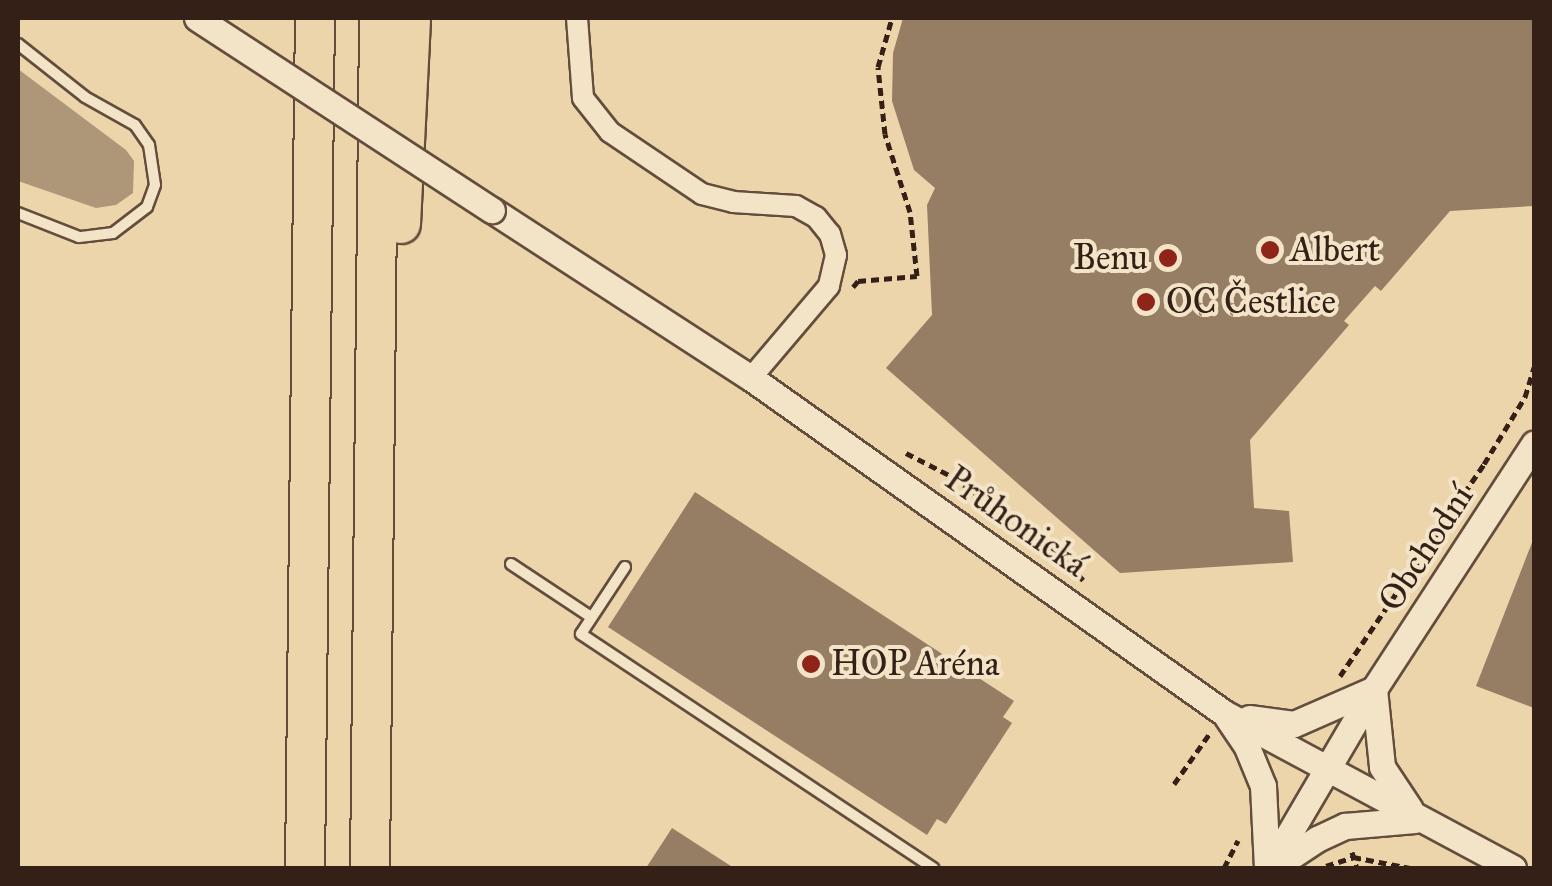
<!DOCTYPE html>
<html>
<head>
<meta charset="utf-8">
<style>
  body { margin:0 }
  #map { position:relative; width:1552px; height:886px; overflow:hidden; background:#edd5ab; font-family:"IM FELL Great Primer",serif }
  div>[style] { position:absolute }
  .water>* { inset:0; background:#ae9779 }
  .building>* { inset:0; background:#957e64 }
  .path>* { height:5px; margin-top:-2.5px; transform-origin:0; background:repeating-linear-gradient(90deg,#352018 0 8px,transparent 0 13px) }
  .roads { filter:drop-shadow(2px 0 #634d3d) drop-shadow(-2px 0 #634d3d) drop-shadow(0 2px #634d3d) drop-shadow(0 -2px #634d3d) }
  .service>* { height:10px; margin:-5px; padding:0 5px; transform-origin:5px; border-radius:5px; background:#f3e4c8 }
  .minor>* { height:20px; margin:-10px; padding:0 10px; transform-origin:10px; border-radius:10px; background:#f3e4c8 }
  .tertiary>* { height:25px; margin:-12.5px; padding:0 12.5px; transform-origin:12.5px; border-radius:12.5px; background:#f3e4c8 }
  .motorway>* { height:38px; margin:-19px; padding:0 19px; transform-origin:19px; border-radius:19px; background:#edd5ab }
  .bridges { filter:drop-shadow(2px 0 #634d3d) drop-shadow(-2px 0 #634d3d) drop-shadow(0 2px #634d3d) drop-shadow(0 -2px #634d3d) }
  .tertiary-bridge>* { height:25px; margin:-12.5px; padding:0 12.5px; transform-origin:12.5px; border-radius:12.5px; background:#f3e4c8 }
  .dots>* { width:28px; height:28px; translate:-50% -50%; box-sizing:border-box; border:5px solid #f3e4c8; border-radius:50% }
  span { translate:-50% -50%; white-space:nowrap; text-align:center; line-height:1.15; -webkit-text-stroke:8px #f3e4c8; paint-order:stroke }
  .poi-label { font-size:35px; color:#352018 }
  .left { translate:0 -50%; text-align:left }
  .right { translate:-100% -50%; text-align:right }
  .street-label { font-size:35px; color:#352018 }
  .frame { position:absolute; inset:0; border:20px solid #352018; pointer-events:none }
</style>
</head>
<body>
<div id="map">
  <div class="water">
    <div style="clip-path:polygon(18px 69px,126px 150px,134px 161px,133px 193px,116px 205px,96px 208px,18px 181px)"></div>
  </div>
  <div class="building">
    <div style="clip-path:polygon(903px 18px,1534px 18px,1534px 206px,1450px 211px,1381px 291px,1375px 286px,1344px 321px,1349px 325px,1250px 440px,1254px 508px,1289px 511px,1293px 562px,1120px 573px,886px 368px,932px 315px,927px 205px,935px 188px,914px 170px,892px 101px,893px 53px)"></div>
    <div style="clip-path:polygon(695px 492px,1014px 701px,1003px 717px,1012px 723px,946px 824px,937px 819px,927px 835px,608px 627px)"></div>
    <div style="clip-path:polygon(1533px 540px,1534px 540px,1534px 708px,1476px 686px)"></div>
    <div style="clip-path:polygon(672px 828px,734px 868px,646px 868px)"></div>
  </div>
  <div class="path">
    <div style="left:853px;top:287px;width:8px;rotate:-50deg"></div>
    <div style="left:858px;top:281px;width:59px;rotate:-4.8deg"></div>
    <div style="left:917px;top:276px;width:64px;rotate:-96.2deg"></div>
    <div style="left:910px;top:212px;width:82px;rotate:-107.8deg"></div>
    <div style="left:885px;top:134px;width:67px;rotate:-96deg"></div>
    <div style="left:878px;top:67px;width:51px;rotate:-74.1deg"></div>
    <div style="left:906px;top:453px;width:53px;rotate:27.1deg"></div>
    <div style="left:953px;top:477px;width:123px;rotate:35.4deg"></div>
    <div style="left:1053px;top:548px;width:44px;rotate:46.8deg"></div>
    <div style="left:1340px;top:676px;width:256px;rotate:-55.8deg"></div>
    <div style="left:1484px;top:464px;width:79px;rotate:-58.5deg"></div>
    <div style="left:1525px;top:397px;width:31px;rotate:-73deg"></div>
    <div style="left:1174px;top:784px;width:62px;rotate:-54.8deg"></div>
    <div style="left:1352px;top:852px;width:17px;rotate:73deg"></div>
    <div style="left:1326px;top:866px;width:28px;rotate:-18deg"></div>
    <div style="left:1353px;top:857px;width:58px;rotate:10.9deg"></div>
    <div style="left:1224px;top:868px;width:31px;rotate:-63deg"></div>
  </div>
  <div class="roads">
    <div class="service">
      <div style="left:18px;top:44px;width:85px;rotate:38.3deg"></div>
      <div style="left:85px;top:97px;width:57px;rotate:29.2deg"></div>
      <div style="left:135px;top:125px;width:24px;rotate:55deg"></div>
      <div style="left:149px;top:145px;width:40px;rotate:81.5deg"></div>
      <div style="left:155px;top:185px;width:23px;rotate:110deg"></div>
      <div style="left:147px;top:207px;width:43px;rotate:142.6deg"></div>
      <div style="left:113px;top:233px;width:34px;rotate:173deg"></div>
      <div style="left:79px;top:237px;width:66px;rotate:-158.5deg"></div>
      <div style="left:511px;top:564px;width:96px;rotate:33.5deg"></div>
      <div style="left:625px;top:567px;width:80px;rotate:123.3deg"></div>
      <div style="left:581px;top:634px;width:423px;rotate:33.6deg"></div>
    </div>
    <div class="minor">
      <div style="left:577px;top:18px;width:80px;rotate:85.7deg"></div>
      <div style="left:583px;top:98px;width:43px;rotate:51.5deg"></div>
      <div style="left:610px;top:132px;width:111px;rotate:34deg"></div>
      <div style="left:702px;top:194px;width:32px;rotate:14deg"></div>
      <div style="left:733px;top:202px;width:63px;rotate:3.6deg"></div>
      <div style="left:796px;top:206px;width:23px;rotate:29deg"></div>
      <div style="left:816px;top:217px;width:22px;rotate:51deg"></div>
      <div style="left:830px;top:234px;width:22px;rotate:74deg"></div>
      <div style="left:836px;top:255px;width:32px;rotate:103deg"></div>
      <div style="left:829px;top:286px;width:121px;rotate:130.3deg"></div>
    </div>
    <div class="tertiary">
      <div style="left:492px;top:210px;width:309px;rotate:33deg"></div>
      <div style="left:751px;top:378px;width:580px;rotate:35.31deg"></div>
      <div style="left:1224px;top:713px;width:328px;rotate:28.2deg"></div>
      <div style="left:1374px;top:689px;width:78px;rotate:84.1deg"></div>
      <div style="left:1382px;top:767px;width:50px;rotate:56.3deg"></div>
      <div style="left:1227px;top:717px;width:36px;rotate:56deg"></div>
      <div style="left:1247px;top:747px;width:42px;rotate:67.7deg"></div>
      <div style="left:1263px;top:786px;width:81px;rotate:87.2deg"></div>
      <div style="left:1249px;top:718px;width:45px;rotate:7.6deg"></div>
      <div style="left:1294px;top:724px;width:87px;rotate:-23.6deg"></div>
      <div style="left:1269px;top:868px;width:208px;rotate:-59.6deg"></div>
      <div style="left:1374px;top:689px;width:293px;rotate:-56.9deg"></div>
      <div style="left:1273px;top:868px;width:53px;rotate:-33.4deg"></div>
      <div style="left:1317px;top:839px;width:31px;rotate:-25deg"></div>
      <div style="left:1345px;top:826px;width:70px;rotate:-4.9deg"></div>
    </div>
    <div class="motorway">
      <div style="left:401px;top:224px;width:206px;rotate:-87.2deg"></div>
      <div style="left:305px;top:868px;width:850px;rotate:-89.33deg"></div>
      <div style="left:370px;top:868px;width:850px;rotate:-89.39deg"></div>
    </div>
  </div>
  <div class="bridges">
    <div class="tertiary-bridge">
      <div style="left:197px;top:18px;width:352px;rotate:33.1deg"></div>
    </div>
  </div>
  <div class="dots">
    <div style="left:1270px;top:250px;background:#8f2418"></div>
    <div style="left:1168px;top:258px;background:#8f2418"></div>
    <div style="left:1146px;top:302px;background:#8f2418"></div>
    <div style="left:811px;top:664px;background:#8f2418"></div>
  </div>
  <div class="poi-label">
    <span class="left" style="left:1290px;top:250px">Albert</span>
    <span class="right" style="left:1148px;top:258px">Benu</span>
    <span class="left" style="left:1166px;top:302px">OC Čestlice</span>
    <span class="left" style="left:831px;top:664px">HOP Aréna</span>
  </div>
  <div class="street-label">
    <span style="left:1016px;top:522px;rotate:35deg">Průhonická</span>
    <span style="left:1426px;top:548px;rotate:-57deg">Obchodní</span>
  </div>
  <div class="frame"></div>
</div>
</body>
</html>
